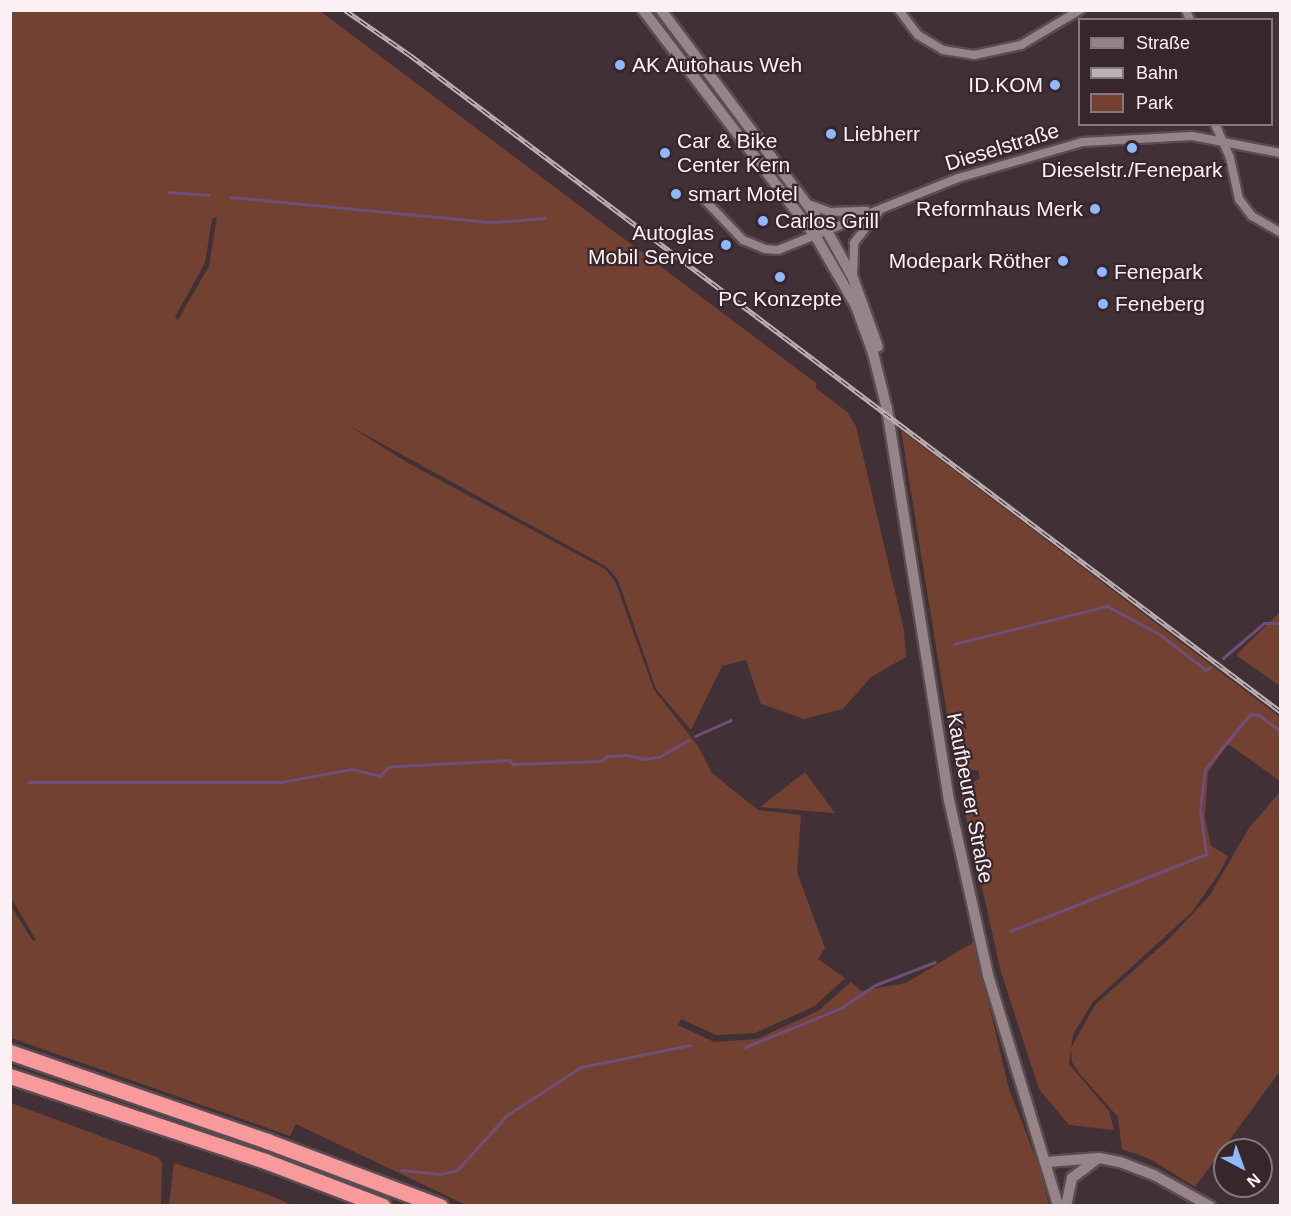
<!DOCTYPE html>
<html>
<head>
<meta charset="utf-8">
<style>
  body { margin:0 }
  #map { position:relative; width:1291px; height:1216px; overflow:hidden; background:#413136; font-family:Helvetica,sans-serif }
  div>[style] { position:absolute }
  .green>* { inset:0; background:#724131 }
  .stream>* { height:3px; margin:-1.5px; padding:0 1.5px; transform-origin:1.5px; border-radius:1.5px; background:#714e78 }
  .roads { filter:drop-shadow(2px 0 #5a4d51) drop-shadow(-2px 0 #5a4d51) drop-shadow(0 2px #5a4d51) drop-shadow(0 -2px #5a4d51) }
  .minor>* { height:8px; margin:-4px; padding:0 4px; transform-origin:4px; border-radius:4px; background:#978489 }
  .tertiary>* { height:10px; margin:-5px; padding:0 5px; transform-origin:5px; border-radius:5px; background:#978489 }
  .secondary>* { height:10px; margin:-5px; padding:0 5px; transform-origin:5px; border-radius:5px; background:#978489 }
  .motorway>* { height:15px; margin:-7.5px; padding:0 7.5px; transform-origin:7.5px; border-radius:7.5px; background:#f89a9b }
  .rail>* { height:5px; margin-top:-2.5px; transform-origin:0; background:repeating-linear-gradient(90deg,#37272c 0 9px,#beb2b5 0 18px); box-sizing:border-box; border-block:2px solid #beb2b5 }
  .dots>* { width:16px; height:16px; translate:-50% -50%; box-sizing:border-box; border:3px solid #37272c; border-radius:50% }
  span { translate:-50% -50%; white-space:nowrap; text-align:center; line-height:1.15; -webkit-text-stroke:4.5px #37272c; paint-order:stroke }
  .poi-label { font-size:21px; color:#fbf1f4 }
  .left { translate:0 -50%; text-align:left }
  .right { translate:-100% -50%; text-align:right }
  .street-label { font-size:21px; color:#fbf1f4 }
  .frame { position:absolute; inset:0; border:12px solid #fbf1f4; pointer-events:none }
  .legend { position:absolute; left:1078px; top:18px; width:195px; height:108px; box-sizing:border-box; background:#37272c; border:2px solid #85787c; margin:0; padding:8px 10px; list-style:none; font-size:18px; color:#fbf1f4 }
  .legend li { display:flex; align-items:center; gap:12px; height:30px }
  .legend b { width:30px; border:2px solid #85787c }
  .north { position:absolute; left:1213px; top:1138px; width:60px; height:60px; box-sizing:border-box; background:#37272c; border:2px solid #85787c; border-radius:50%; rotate:139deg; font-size:16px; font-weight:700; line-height:24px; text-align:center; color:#fbf1f4 }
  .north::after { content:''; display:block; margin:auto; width:21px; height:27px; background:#90b8fd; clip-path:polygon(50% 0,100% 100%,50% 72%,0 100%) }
</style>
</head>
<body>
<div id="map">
  <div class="green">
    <div style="clip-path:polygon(evenodd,11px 11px,320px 11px,816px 383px,816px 388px,847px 412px,856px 426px,904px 630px,906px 657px,871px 677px,843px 709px,804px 719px,761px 704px,746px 660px,722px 666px,691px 730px,656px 689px,618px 580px,607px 567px,346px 424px,408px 463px,605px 569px,615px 581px,654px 690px,698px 746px,712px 773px,758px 810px,801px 815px,797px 872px,825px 948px,818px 959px,845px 978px,815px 1006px,755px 1033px,716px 1035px,681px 1019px,678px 1025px,714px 1042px,757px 1039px,818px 1011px,851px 982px,862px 991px,906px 983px,974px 942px,1009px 1089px,1039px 1166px,1049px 1205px,466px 1205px,296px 1124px,290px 1136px,11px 1038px,11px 906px,33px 941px,36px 940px,11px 898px,11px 11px,217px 217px,209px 266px,178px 320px,175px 317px,205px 263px,212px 219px,217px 217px)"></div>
    <div style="clip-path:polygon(901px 430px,1280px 717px,1280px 781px,1228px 744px,1208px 772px,1205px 818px,1211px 846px,1228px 856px,1220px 872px,1192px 912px,1093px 1002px,1073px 1034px,1069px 1064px,1109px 1111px,1114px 1130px,1069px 1125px,1039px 1089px,1001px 972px,960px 790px,980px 778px,978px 770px,956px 770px)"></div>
    <div style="clip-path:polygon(1280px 612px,1280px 686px,1236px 655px)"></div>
    <div style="clip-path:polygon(805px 772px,835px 813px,760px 807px)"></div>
    <div style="clip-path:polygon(1280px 792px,1280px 1071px,1195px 1187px,1150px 1159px,1122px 1149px,1118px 1117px,1079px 1073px,1072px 1062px,1071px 1048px,1095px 1005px,1170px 938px,1210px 895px,1249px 828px)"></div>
    <div style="clip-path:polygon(11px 1103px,157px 1157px,162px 1162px,161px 1205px,11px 1205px)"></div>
    <div style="clip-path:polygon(174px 1163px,264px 1193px,292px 1205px,169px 1205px)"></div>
  </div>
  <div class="stream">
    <div style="left:168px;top:192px;width:41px;rotate:4.2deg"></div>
    <div style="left:231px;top:197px;width:263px;rotate:5.5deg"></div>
    <div style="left:493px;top:222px;width:52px;rotate:-4.4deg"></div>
    <div style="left:954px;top:644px;width:158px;rotate:-13.9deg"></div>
    <div style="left:1107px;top:606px;width:59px;rotate:28.3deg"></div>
    <div style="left:1159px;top:634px;width:59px;rotate:37.5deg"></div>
    <div style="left:1206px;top:670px;width:5px;rotate:-37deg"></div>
    <div style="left:1223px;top:658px;width:54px;rotate:-40.5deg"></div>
    <div style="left:1264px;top:623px;width:16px"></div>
    <div style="left:695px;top:736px;width:39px;rotate:-24deg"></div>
    <div style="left:29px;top:782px;width:252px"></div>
    <div style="left:281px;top:782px;width:72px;rotate:-10.4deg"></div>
    <div style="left:352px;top:769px;width:29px;rotate:14deg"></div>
    <div style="left:380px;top:776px;width:12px;rotate:-48deg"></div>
    <div style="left:388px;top:767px;width:11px;rotate:-5deg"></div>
    <div style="left:399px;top:766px;width:110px;rotate:-3.1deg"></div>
    <div style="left:509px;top:760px;width:6px;rotate:45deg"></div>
    <div style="left:513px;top:764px;width:89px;rotate:-1.9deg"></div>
    <div style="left:602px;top:761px;width:7px;rotate:-45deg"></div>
    <div style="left:607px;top:756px;width:20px;rotate:-3deg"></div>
    <div style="left:627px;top:755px;width:17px;rotate:13deg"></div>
    <div style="left:644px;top:759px;width:15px;rotate:-8deg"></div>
    <div style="left:659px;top:757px;width:34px;rotate:-30deg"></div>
    <div style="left:1010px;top:931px;width:211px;rotate:-21.4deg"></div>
    <div style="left:1206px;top:854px;width:45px;rotate:-97.6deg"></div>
    <div style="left:1200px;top:809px;width:40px;rotate:-82.9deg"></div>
    <div style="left:1205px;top:769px;width:71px;rotate:-50.7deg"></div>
    <div style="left:1250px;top:714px;width:9px;rotate:6deg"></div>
    <div style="left:1259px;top:715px;width:26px;rotate:37deg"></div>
    <div style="left:745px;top:1047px;width:104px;rotate:-22.1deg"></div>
    <div style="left:841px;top:1008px;width:41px;rotate:-34.1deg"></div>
    <div style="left:875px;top:985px;width:64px;rotate:-21deg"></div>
    <div style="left:401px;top:1170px;width:39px;rotate:6deg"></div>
    <div style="left:440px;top:1174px;width:17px;rotate:-13deg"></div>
    <div style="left:457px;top:1170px;width:74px;rotate:-47.7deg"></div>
    <div style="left:507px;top:1115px;width:88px;rotate:-33deg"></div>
    <div style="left:581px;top:1067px;width:112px;rotate:-11.3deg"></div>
  </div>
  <div class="roads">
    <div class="minor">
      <div style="left:899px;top:10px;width:31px;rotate:53deg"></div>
      <div style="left:918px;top:35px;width:29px;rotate:31deg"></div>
      <div style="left:943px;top:50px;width:31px;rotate:9deg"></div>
      <div style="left:974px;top:55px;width:48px;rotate:-12deg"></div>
      <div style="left:1021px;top:45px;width:69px;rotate:-30.7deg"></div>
      <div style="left:1186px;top:10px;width:11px;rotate:68deg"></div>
      <div style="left:1215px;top:124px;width:37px;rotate:66deg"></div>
      <div style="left:1230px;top:158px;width:42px;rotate:77.6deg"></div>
      <div style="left:1239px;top:199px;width:21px;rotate:53deg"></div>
      <div style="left:1252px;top:216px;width:32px;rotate:30deg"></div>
      <div style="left:699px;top:194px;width:64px;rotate:46.3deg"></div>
      <div style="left:743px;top:240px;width:24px;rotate:22deg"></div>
      <div style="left:765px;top:249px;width:13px;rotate:4deg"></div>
      <div style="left:778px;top:250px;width:194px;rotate:-21.8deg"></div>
      <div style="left:958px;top:178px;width:130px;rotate:-16.1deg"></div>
      <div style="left:1083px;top:142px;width:109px;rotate:-3.2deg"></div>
      <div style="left:1192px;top:136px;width:90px;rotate:10.9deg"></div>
      <div style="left:808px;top:204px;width:23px;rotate:20deg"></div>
      <div style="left:830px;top:212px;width:36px;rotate:-2deg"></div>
      <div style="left:853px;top:277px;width:34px;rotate:-88deg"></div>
      <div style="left:854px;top:243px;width:41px;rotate:-52deg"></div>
    </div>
    <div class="tertiary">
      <div style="left:1047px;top:1162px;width:52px;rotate:-4.4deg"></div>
      <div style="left:1099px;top:1158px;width:21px;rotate:11deg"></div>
      <div style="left:1120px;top:1162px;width:36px;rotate:21deg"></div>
      <div style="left:1154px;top:1175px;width:64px;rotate:29deg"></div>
      <div style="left:1066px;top:1206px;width:29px;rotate:-78deg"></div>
      <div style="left:1072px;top:1178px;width:31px;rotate:-37deg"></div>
    </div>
    <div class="secondary">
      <div style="left:643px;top:10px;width:285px;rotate:52.7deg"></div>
      <div style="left:816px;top:237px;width:80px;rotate:59.9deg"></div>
      <div style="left:856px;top:306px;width:50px;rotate:70.1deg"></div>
      <div style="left:873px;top:353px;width:58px;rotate:76deg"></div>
      <div style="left:887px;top:409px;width:396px;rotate:81deg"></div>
      <div style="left:949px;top:800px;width:179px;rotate:77.4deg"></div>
      <div style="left:988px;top:975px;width:241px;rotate:73.1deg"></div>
      <div style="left:661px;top:10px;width:276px;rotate:53.1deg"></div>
      <div style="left:827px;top:231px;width:54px;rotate:61deg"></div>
      <div style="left:853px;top:278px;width:73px;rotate:70.1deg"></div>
    </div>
    <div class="motorway">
      <div style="left:10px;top:1052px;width:272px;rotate:19.1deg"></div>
      <div style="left:267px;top:1141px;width:185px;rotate:20.6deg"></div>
      <div style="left:10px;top:1076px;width:269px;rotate:18.4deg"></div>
      <div style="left:265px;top:1161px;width:126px;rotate:20.9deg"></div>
    </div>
  </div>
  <div class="rail">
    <div style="left:345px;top:10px;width:79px;rotate:34.7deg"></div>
    <div style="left:410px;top:55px;width:1090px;rotate:37.02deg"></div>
  </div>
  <div class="dots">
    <div style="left:620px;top:65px;background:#90b8fd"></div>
    <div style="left:1055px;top:85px;background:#90b8fd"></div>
    <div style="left:831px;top:134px;background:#90b8fd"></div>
    <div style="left:1132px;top:148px;background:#90b8fd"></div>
    <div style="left:665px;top:153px;background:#90b8fd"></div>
    <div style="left:676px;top:194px;background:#90b8fd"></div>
    <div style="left:1095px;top:209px;background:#90b8fd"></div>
    <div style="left:763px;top:221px;background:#90b8fd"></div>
    <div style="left:726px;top:245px;background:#90b8fd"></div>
    <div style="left:1063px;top:261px;background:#90b8fd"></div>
    <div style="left:1102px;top:272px;background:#90b8fd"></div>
    <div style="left:780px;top:277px;background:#90b8fd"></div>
    <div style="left:1103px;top:304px;background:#90b8fd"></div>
  </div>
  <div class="poi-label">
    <span class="left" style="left:632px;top:65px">AK Autohaus Weh</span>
    <span class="right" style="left:1043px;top:85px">ID.KOM</span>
    <span class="left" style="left:843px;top:134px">Liebherr</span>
    <span class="left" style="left:677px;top:153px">Car &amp; Bike<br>Center Kern</span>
    <span style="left:1132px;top:170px">Dieselstr./Fenepark</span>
    <span class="left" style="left:688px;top:194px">smart Motel</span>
    <span class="right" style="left:1083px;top:209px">Reformhaus Merk</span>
    <span class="left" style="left:775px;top:221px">Carlos Grill</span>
    <span class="right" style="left:714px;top:245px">Autoglas<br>Mobil Service</span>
    <span class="right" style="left:1051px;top:261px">Modepark Röther</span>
    <span class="left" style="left:1114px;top:272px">Fenepark</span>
    <span style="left:780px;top:299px">PC Konzepte</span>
    <span class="left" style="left:1115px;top:304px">Feneberg</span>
  </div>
  <div class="street-label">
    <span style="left:1002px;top:147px;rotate:-17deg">Dieselstraße</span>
    <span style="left:970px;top:798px;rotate:79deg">Kaufbeurer Straße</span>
  </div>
  <div class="frame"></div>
  <ul class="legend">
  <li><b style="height:8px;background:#978489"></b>Straße</li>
  <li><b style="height:8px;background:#beb2b5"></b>Bahn</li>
  <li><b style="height:16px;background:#724131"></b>Park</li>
  </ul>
  <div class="north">N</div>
</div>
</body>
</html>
